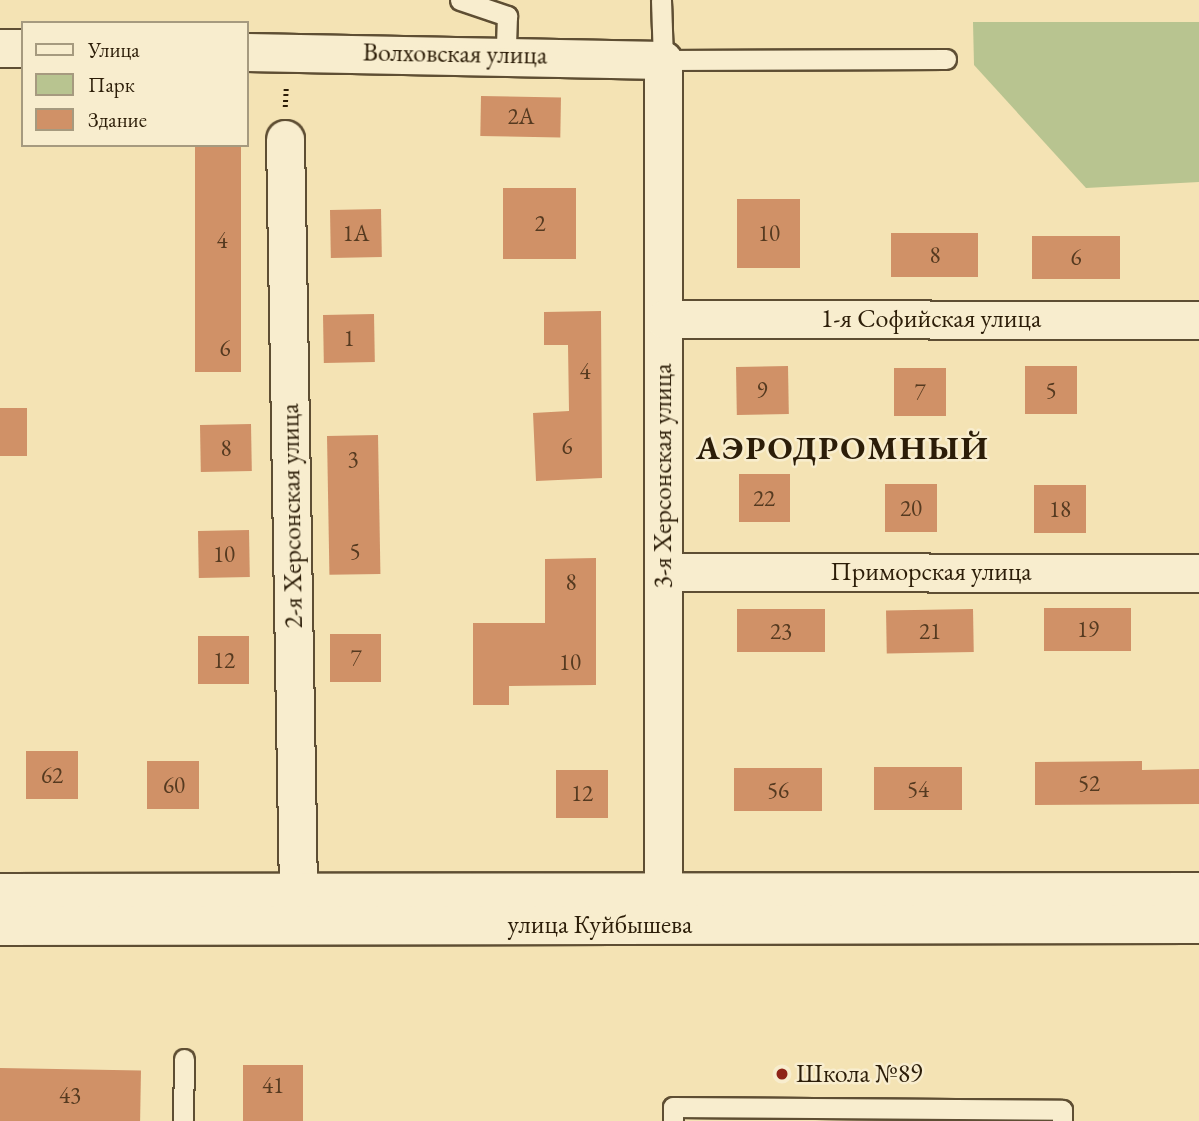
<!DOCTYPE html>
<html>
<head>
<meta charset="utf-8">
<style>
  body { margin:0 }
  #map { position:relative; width:1199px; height:1121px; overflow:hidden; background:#f4e3b4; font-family:"EB Garamond",serif }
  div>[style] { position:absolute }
  .green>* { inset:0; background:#b8c490 }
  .building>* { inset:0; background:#d09167; transform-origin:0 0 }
  .path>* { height:4.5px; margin-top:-2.25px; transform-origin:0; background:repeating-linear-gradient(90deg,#2c1d08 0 2px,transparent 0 5.5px) }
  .roads { filter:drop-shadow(2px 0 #5e4e33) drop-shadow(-2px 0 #5e4e33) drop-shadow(0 2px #5e4e33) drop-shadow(0 -2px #5e4e33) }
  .service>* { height:19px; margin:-9.5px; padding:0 9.5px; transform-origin:9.5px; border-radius:9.5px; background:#f8edce }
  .minor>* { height:37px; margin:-18.5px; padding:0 18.5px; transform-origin:18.5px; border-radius:18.5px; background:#f8edce }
  .secondary>* { height:38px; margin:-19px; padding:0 19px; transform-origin:19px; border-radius:19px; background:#f8edce }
  .dots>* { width:19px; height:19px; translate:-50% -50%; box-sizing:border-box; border:4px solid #f8edce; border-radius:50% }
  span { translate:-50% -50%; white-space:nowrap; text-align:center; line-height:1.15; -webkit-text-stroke:5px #f8edce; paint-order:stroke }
  .number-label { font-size:23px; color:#553a20 }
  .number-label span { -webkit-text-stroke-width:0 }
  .street-label { font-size:26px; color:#2c1d08 }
  .poi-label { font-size:26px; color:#2c1d08 }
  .left { translate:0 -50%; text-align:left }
  .district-label { font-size:33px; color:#2c1d08; font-weight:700; letter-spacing:2px }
  .legend { position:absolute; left:21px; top:21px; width:228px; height:126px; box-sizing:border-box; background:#f8edce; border:2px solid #a69a7f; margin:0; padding:9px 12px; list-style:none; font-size:21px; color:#2c1d08 }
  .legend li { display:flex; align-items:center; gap:14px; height:35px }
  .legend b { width:35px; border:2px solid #a69a7f }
</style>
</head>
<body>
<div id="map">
  <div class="green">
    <div style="clip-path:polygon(973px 22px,1199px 22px,1199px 182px,1086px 188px,974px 65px)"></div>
  </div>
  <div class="building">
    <div style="left:481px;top:96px;width:80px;height:40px;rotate:1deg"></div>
    <div style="left:195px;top:145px;width:46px;height:227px"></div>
    <div style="left:503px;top:188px;width:73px;height:71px"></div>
    <div style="left:737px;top:199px;width:63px;height:69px"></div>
    <div style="left:381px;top:209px;width:48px;height:51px;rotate:89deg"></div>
    <div style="left:978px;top:233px;width:44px;height:87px;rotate:90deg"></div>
    <div style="left:1032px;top:236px;width:88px;height:43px"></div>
    <div style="clip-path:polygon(601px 311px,602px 478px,536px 481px,533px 413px,569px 411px,568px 345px,544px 345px,544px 312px)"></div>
    <div style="left:374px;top:314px;width:48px;height:51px;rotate:89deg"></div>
    <div style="left:788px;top:366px;width:48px;height:52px;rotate:89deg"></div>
    <div style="left:1077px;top:366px;width:48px;height:52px;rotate:90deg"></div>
    <div style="left:894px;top:368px;width:52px;height:48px"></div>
    <div style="left:0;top:408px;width:27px;height:48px"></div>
    <div style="left:251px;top:424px;width:47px;height:51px;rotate:89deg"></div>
    <div style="left:378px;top:435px;width:139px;height:51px;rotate:89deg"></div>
    <div style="left:790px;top:474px;width:48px;height:51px;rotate:90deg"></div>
    <div style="left:937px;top:484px;width:48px;height:52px;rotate:90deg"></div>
    <div style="left:1086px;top:485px;width:48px;height:52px;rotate:90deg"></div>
    <div style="left:249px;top:530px;width:47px;height:51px;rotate:89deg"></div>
    <div style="clip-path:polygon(596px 558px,596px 685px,509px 686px,509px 705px,473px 705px,473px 623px,545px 623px,545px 559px)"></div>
    <div style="left:1044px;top:608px;width:87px;height:43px"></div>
    <div style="left:825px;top:609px;width:43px;height:88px;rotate:90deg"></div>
    <div style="left:973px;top:609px;width:43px;height:87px;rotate:89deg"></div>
    <div style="left:330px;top:634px;width:51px;height:48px"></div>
    <div style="left:198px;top:636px;width:51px;height:48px"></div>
    <div style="left:26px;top:751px;width:52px;height:48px"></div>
    <div style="left:147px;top:761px;width:52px;height:48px"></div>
    <div style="clip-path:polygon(1142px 761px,1142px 770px,1199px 769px,1199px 804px,1035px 805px,1035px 762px)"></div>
    <div style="left:962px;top:767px;width:43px;height:88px;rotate:90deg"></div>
    <div style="left:822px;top:768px;width:43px;height:88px;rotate:90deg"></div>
    <div style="left:556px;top:770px;width:52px;height:48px"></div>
    <div style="left:243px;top:1065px;width:60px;height:56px"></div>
    <div style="left:0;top:1068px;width:141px;height:53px;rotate:1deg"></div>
  </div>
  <div class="path">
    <div style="left:285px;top:107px;width:19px;rotate:-87deg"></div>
  </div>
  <div class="roads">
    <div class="service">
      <div style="left:460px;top:0;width:50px;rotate:18.8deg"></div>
      <div style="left:507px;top:16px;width:38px;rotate:92deg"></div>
      <div style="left:661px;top:0;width:60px;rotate:88.1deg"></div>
      <div style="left:663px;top:60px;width:283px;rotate:-0.2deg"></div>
      <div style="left:183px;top:1121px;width:62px;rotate:-89.1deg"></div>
      <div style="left:673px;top:1121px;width:14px;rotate:-90deg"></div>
      <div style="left:673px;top:1107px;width:389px;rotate:0.4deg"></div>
      <div style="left:1062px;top:1110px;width:11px;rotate:90deg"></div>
    </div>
    <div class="minor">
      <div style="left:0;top:48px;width:23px"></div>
      <div style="left:247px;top:52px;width:416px;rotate:1.1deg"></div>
      <div style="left:663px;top:60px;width:832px;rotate:90deg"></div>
      <div style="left:285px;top:139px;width:754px;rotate:89.01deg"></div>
      <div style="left:664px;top:319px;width:535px;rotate:0.11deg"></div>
      <div style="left:663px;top:572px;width:536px;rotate:0.11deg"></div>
    </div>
    <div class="secondary">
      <div style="left:0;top:893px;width:1199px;rotate:-0.05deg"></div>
      <div style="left:0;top:926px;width:1199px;rotate:-0.1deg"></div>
    </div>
  </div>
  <div class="dots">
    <div style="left:782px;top:1074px;background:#8f2418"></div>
  </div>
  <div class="number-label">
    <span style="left:521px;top:116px">2А</span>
    <span style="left:540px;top:223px">2</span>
    <span style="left:356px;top:233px">1А</span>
    <span style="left:769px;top:233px">10</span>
    <span style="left:222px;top:240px">4</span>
    <span style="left:935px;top:255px">8</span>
    <span style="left:1076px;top:257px">6</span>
    <span style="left:349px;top:338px">1</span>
    <span style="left:225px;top:348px">6</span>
    <span style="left:585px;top:371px">4</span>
    <span style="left:762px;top:390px">9</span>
    <span style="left:1051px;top:390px">5</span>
    <span style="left:920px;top:392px">7</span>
    <span style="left:567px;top:446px">6</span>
    <span style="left:226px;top:448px">8</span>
    <span style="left:353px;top:459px">3</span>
    <span style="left:764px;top:498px">22</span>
    <span style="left:911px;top:508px">20</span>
    <span style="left:1060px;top:509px">18</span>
    <span style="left:355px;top:551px">5</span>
    <span style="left:224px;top:554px">10</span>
    <span style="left:571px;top:582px">8</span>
    <span style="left:1088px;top:629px">19</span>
    <span style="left:781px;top:631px">23</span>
    <span style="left:930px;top:631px">21</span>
    <span style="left:356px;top:658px">7</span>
    <span style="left:224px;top:660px">12</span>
    <span style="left:570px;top:662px">10</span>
    <span style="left:52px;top:775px">62</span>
    <span style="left:1089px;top:783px">52</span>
    <span style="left:174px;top:785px">60</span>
    <span style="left:918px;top:789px">54</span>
    <span style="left:778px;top:790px">56</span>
    <span style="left:582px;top:793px">12</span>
    <span style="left:273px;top:1085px">41</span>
    <span style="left:70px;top:1095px">43</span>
  </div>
  <div class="street-label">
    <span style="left:455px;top:54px;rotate:1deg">Волховская улица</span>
    <span style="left:931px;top:319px">1-я Софийская улица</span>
    <span style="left:663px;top:476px;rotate:-90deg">3-я Херсонская улица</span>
    <span style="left:292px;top:516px;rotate:-91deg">2-я Херсонская улица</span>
    <span style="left:931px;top:572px">Приморская улица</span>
    <span style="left:600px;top:925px">улица Куйбышева</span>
  </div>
  <div class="poi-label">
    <span class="left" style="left:796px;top:1074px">Школа №89</span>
  </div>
  <div class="district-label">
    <span style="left:843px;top:448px">АЭРОДРОМНЫЙ</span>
  </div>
  <ul class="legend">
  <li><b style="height:9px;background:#f8edce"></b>Улица</li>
  <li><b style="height:19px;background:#b8c490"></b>Парк</li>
  <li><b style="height:19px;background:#d09167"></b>Здание</li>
  </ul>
</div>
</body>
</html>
